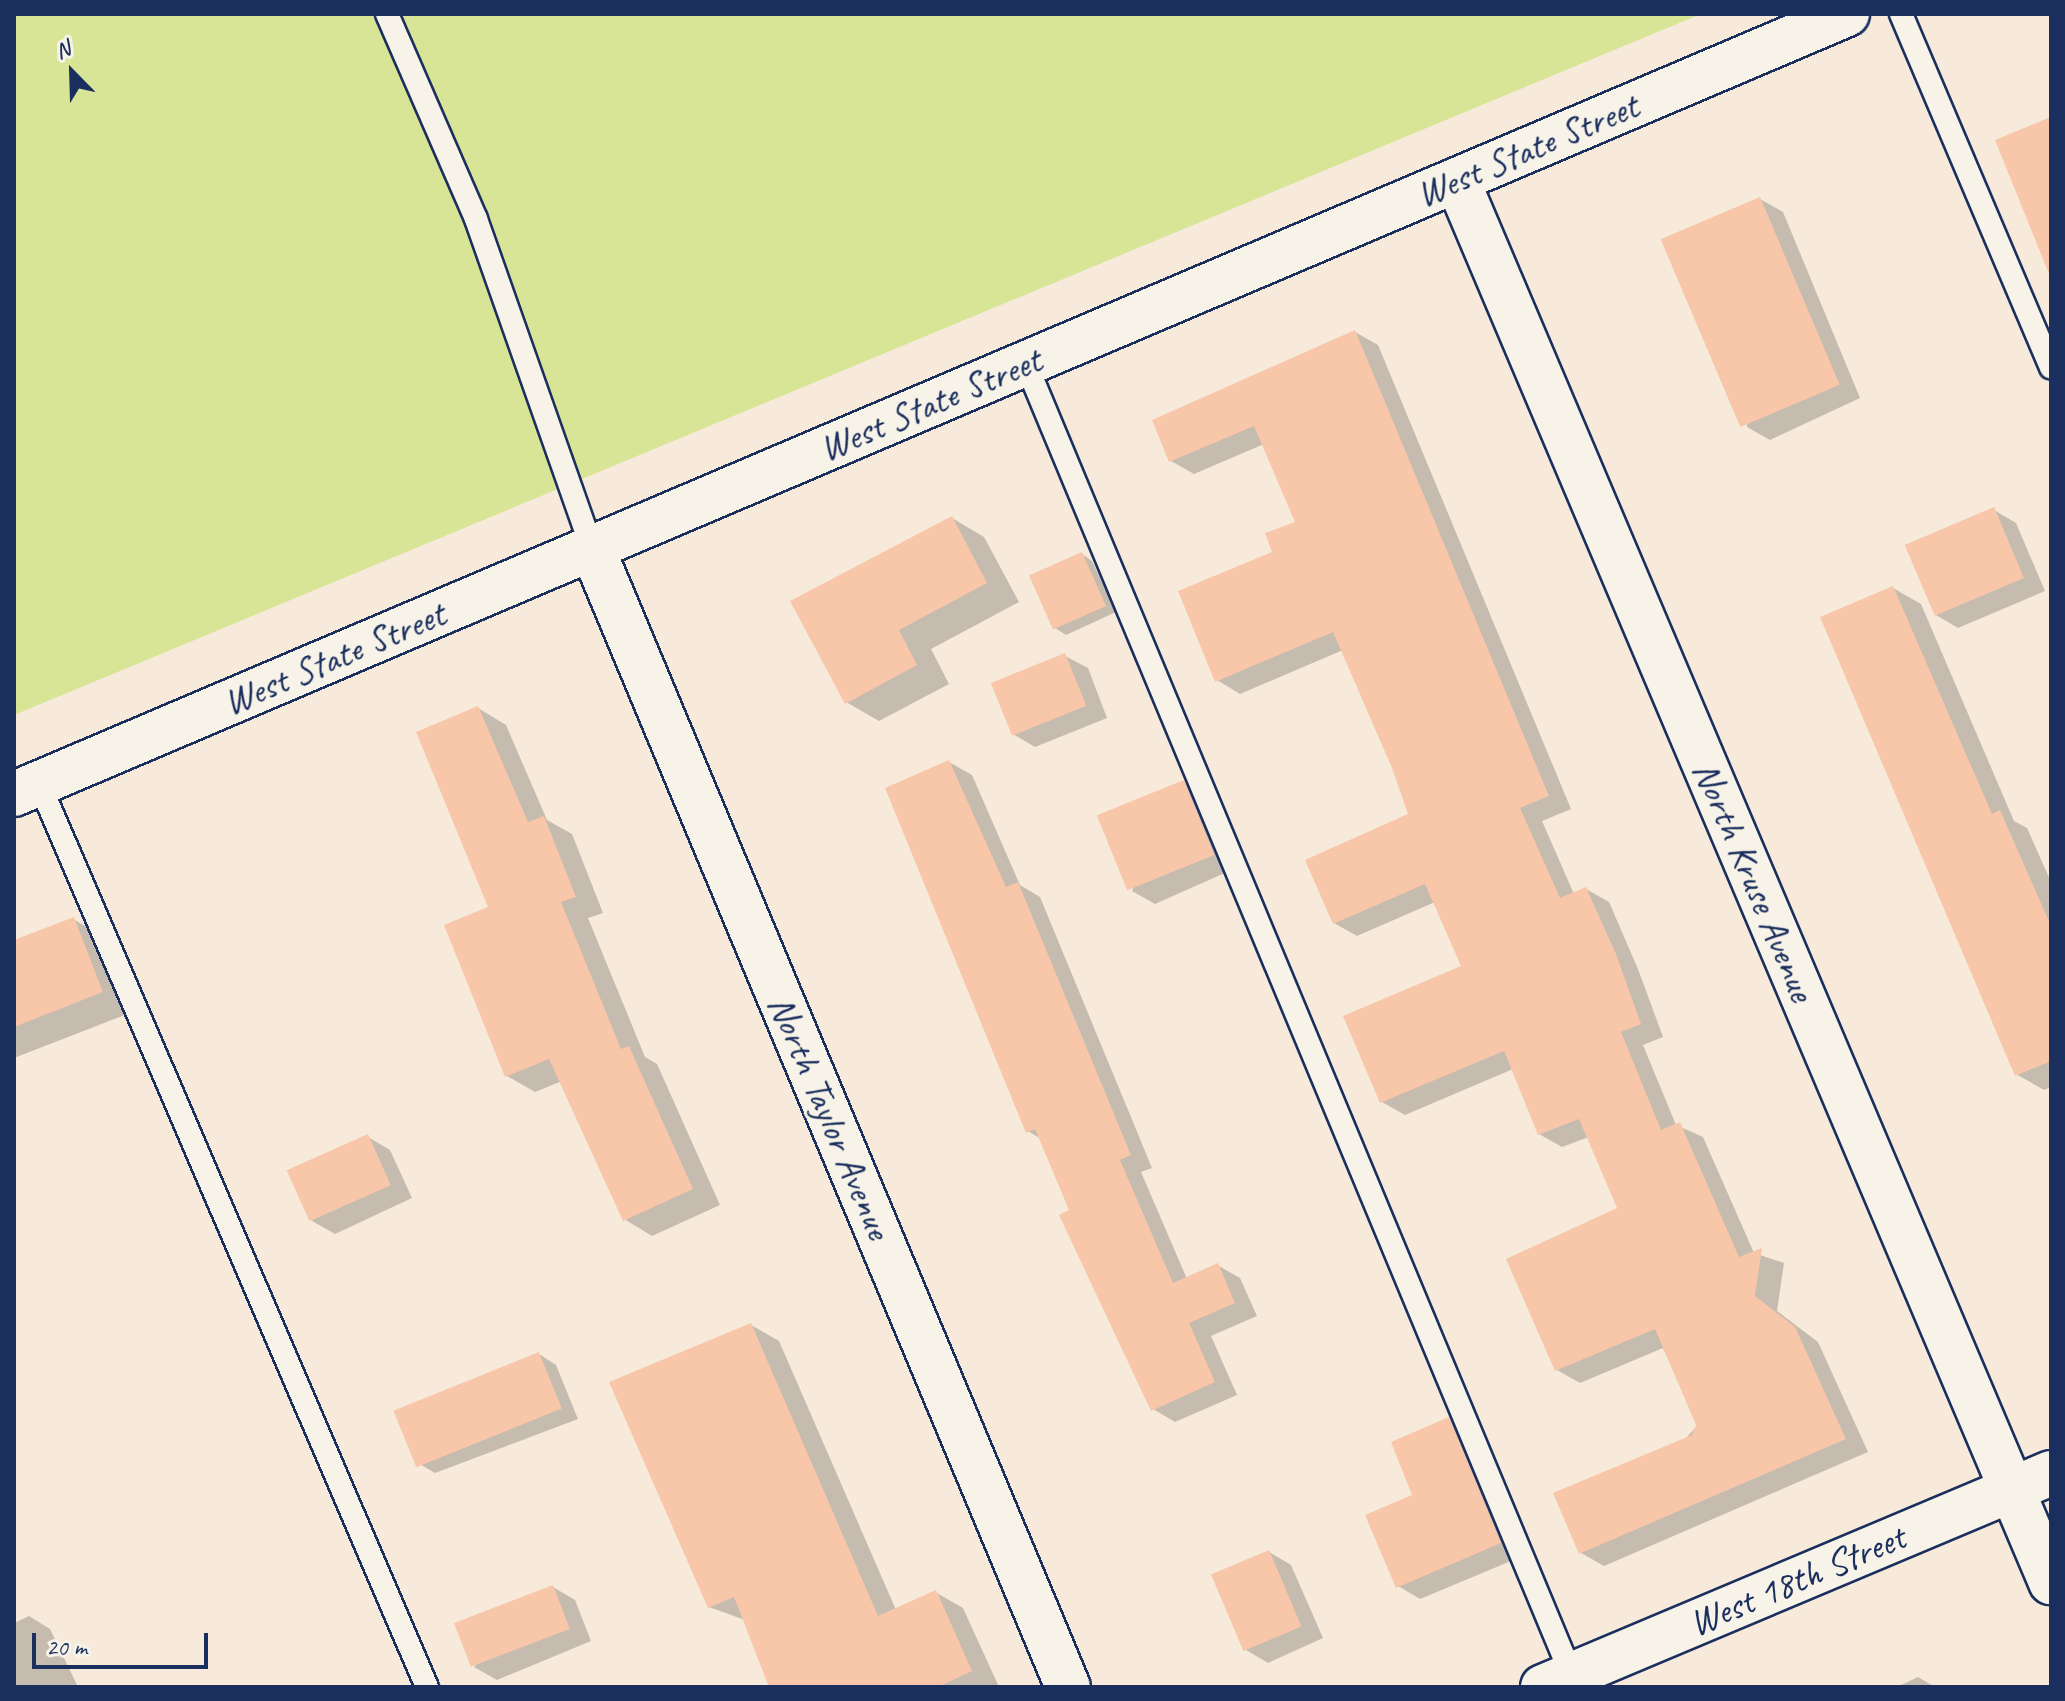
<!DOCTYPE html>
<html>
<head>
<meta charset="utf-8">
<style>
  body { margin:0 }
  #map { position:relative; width:2065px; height:1701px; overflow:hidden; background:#f7eadb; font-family:Caveat,sans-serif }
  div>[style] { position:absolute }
  .green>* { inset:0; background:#d8e597 }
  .shadow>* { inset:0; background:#0003 }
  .building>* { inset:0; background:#f8c6a8; transform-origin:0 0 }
  .roads { filter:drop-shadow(2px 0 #1b2f5e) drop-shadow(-2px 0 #1b2f5e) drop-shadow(0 2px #1b2f5e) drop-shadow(0 -2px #1b2f5e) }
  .lane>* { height:22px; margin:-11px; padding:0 11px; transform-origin:11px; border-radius:11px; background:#f7f3e8 }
  .street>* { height:44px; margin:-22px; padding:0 22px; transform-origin:22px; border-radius:22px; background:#f7f3e8 }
  .secondary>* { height:44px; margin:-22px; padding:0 22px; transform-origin:22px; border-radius:22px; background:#f7f3e8 }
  span { translate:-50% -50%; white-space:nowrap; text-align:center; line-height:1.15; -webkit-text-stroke:6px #f7f3e8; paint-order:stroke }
  .street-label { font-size:38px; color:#1b2f5e }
  .frame { position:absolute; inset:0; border:16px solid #1b2f5e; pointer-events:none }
  .north { position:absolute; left:32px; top:32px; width:80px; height:80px; -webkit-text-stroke:6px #f7f3e8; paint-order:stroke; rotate:337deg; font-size:22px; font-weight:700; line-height:32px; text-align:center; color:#1b2f5e }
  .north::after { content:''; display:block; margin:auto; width:28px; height:36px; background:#1b2f5e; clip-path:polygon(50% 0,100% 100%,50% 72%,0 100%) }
  .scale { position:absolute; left:32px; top:1633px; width:176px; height:36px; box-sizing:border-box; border:4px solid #1b2f5e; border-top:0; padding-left:10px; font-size:24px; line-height:28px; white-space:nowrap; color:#1b2f5e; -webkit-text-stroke:6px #f7f3e8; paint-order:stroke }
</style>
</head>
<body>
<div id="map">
  <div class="green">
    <div style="clip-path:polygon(14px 14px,1701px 14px,14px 715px)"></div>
  </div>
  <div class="shadow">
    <div style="clip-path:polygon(1760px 199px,1783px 212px,1860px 398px,1770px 440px,1747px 427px)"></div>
    <div style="clip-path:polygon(1355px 332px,1378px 345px,1571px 809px,1542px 821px,1574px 894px,1586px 889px,1609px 902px,1638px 969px,1663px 1037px,1643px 1045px,1676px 1125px,1703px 1137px,1754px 1253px,1784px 1263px,1777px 1311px,1818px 1342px,1868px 1452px,1604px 1566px,1581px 1553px,1698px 1425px,1663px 1348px,1580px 1383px,1557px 1370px,1620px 1209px,1589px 1137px,1562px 1147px,1539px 1134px,1513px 1069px,1405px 1115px,1382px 1102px,1463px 967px,1435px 902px,1357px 936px,1334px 923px,1411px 816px,1394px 767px,1343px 650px,1240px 694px,1217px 680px,1275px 553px,1298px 523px,1264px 444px,1194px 474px,1171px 461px)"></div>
    <div style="clip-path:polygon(1994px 510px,2016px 523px,2045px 591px,1958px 628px,1936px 615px)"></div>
    <div style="clip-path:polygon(952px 518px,984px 537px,1019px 602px,931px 649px,949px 684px,879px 721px,846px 702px)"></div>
    <div style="clip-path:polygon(1082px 554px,1092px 561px,1116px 612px,1066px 635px,1055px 628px)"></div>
    <div style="clip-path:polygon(1893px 588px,1921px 604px,2014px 821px,2027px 828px,2051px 882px,2051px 1087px,2044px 1090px,2016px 1074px)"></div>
    <div style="clip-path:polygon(1065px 656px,1088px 668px,1107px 718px,1035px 747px,1013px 734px)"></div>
    <div style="clip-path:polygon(478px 708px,506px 725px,547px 820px,572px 834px,603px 913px,588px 918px,645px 1057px,657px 1064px,720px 1205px,652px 1236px,624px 1219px,562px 1081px,535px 1092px,507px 1076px)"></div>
    <div style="clip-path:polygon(949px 762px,972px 775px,1020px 885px,1040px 897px,1152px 1168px,1141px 1172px,1187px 1279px,1217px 1265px,1240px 1278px,1257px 1316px,1211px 1336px,1237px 1395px,1175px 1422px,1153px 1409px,1041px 1139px,1028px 1131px)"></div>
    <div style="clip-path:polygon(1184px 783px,1206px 796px,1236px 868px,1155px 904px,1132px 891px)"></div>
    <div style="clip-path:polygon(73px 919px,106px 938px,135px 1011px,14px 1058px,14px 942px)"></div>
    <div style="clip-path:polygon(368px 1137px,390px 1150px,412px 1198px,335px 1234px,312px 1221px)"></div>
    <div style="clip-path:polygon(751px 1325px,779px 1341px,896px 1610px,935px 1592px,963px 1608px,999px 1687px,771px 1687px,745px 1620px,709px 1607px)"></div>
    <div style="clip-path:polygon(539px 1354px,556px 1365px,578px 1419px,435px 1473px,418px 1463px)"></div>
    <div style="clip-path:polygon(1449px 1419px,1471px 1432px,1523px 1556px,1420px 1599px,1398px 1586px,1415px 1496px)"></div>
    <div style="clip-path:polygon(1269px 1552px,1291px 1565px,1323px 1638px,1268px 1663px,1246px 1650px)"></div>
    <div style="clip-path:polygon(553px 1587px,575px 1600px,591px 1641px,497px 1680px,474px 1667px)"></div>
    <div style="clip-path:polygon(29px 1616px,50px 1629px,78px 1687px,14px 1687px,14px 1623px)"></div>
    <div style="clip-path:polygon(1918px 1677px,1935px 1687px,1897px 1687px)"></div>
  </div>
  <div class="building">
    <div style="clip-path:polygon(2051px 117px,2051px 273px,2049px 274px,1995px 140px)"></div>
    <div style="left:1760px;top:197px;width:204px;height:108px;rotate:67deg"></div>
    <div style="clip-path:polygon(1355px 330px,1549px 796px,1520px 808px,1560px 898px,1586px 887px,1616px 954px,1641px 1024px,1621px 1032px,1661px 1130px,1680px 1122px,1739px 1257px,1762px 1248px,1755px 1296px,1795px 1327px,1846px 1439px,1579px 1554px,1553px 1493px,1692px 1435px,1696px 1425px,1655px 1329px,1555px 1371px,1506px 1259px,1617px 1208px,1579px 1119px,1538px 1135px,1504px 1051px,1380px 1103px,1343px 1016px,1461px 966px,1425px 884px,1333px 924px,1305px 860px,1408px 814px,1392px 768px,1333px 632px,1215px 682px,1178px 591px,1272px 552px,1265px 533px,1295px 522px,1254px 426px,1169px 462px,1152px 420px)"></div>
    <div style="left:1994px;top:507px;width:77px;height:97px;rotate:67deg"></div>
    <div style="clip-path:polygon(952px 516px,987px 583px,899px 630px,917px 665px,845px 704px,790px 601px)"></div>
    <div style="left:1082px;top:552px;width:59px;height:58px;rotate:66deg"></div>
    <div style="clip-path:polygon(1893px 586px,1992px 814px,2000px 810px,2051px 926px,2051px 1061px,2015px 1076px,1820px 617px)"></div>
    <div style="left:1065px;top:653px;width:57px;height:80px;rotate:68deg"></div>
    <div style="clip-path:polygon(478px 706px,528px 822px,544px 816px,576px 897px,561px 902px,621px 1049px,629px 1046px,693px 1189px,623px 1221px,549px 1059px,505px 1077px,444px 925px,488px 907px,416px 732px)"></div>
    <div style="clip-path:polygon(949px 760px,1006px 887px,1018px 882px,1131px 1155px,1120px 1160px,1173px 1283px,1218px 1263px,1235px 1303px,1189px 1323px,1215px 1382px,1151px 1411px,1059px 1215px,1069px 1210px,1035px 1129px,1026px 1133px,885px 788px)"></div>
    <div style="left:1184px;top:780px;width:81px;height:94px;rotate:68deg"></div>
    <div style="clip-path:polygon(74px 917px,103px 992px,14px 1027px,14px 940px)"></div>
    <div style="left:368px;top:1134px;width:56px;height:89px;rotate:66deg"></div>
    <div style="clip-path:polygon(751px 1323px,878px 1616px,936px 1590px,972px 1671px,938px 1687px,769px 1687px,734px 1597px,708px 1608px,609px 1382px)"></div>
    <div style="left:539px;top:1352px;width:61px;height:157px;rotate:68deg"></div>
    <div style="clip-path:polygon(1449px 1417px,1501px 1543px,1396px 1588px,1365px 1515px,1412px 1495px,1391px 1442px)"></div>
    <div style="left:1269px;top:1550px;width:83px;height:63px;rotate:67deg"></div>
    <div style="left:553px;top:1585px;width:47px;height:106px;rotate:69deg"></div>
  </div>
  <div class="roads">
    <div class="lane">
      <div style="left:387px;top:14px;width:223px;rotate:66.5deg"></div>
      <div style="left:476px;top:219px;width:349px;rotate:70.6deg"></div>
      <div style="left:1901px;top:14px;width:384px;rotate:67deg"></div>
      <div style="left:1026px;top:364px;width:1426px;rotate:67.41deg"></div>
      <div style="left:39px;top:783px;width:984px;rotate:66.77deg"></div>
    </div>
    <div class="street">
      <div style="left:1457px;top:180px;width:1523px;rotate:67.04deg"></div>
      <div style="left:592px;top:548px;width:1234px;rotate:67.32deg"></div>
      <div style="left:1543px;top:1687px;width:551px;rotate:-22.84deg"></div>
    </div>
    <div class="secondary">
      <div style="left:14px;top:794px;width:1992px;rotate:-23.05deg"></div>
    </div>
  </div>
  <div class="street-label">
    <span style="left:1527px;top:150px;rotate:-23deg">West State Street</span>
    <span style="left:930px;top:404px;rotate:-23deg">West State Street</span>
    <span style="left:334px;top:658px;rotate:-23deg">West State Street</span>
    <span style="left:1754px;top:881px;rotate:67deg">North Kruse Avenue</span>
    <span style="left:830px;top:1117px;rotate:67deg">North Taylor Avenue</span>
    <span style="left:1797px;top:1580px;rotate:-23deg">West 18th Street</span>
  </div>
  <div class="frame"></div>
  <div class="north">N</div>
  <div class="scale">20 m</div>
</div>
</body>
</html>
